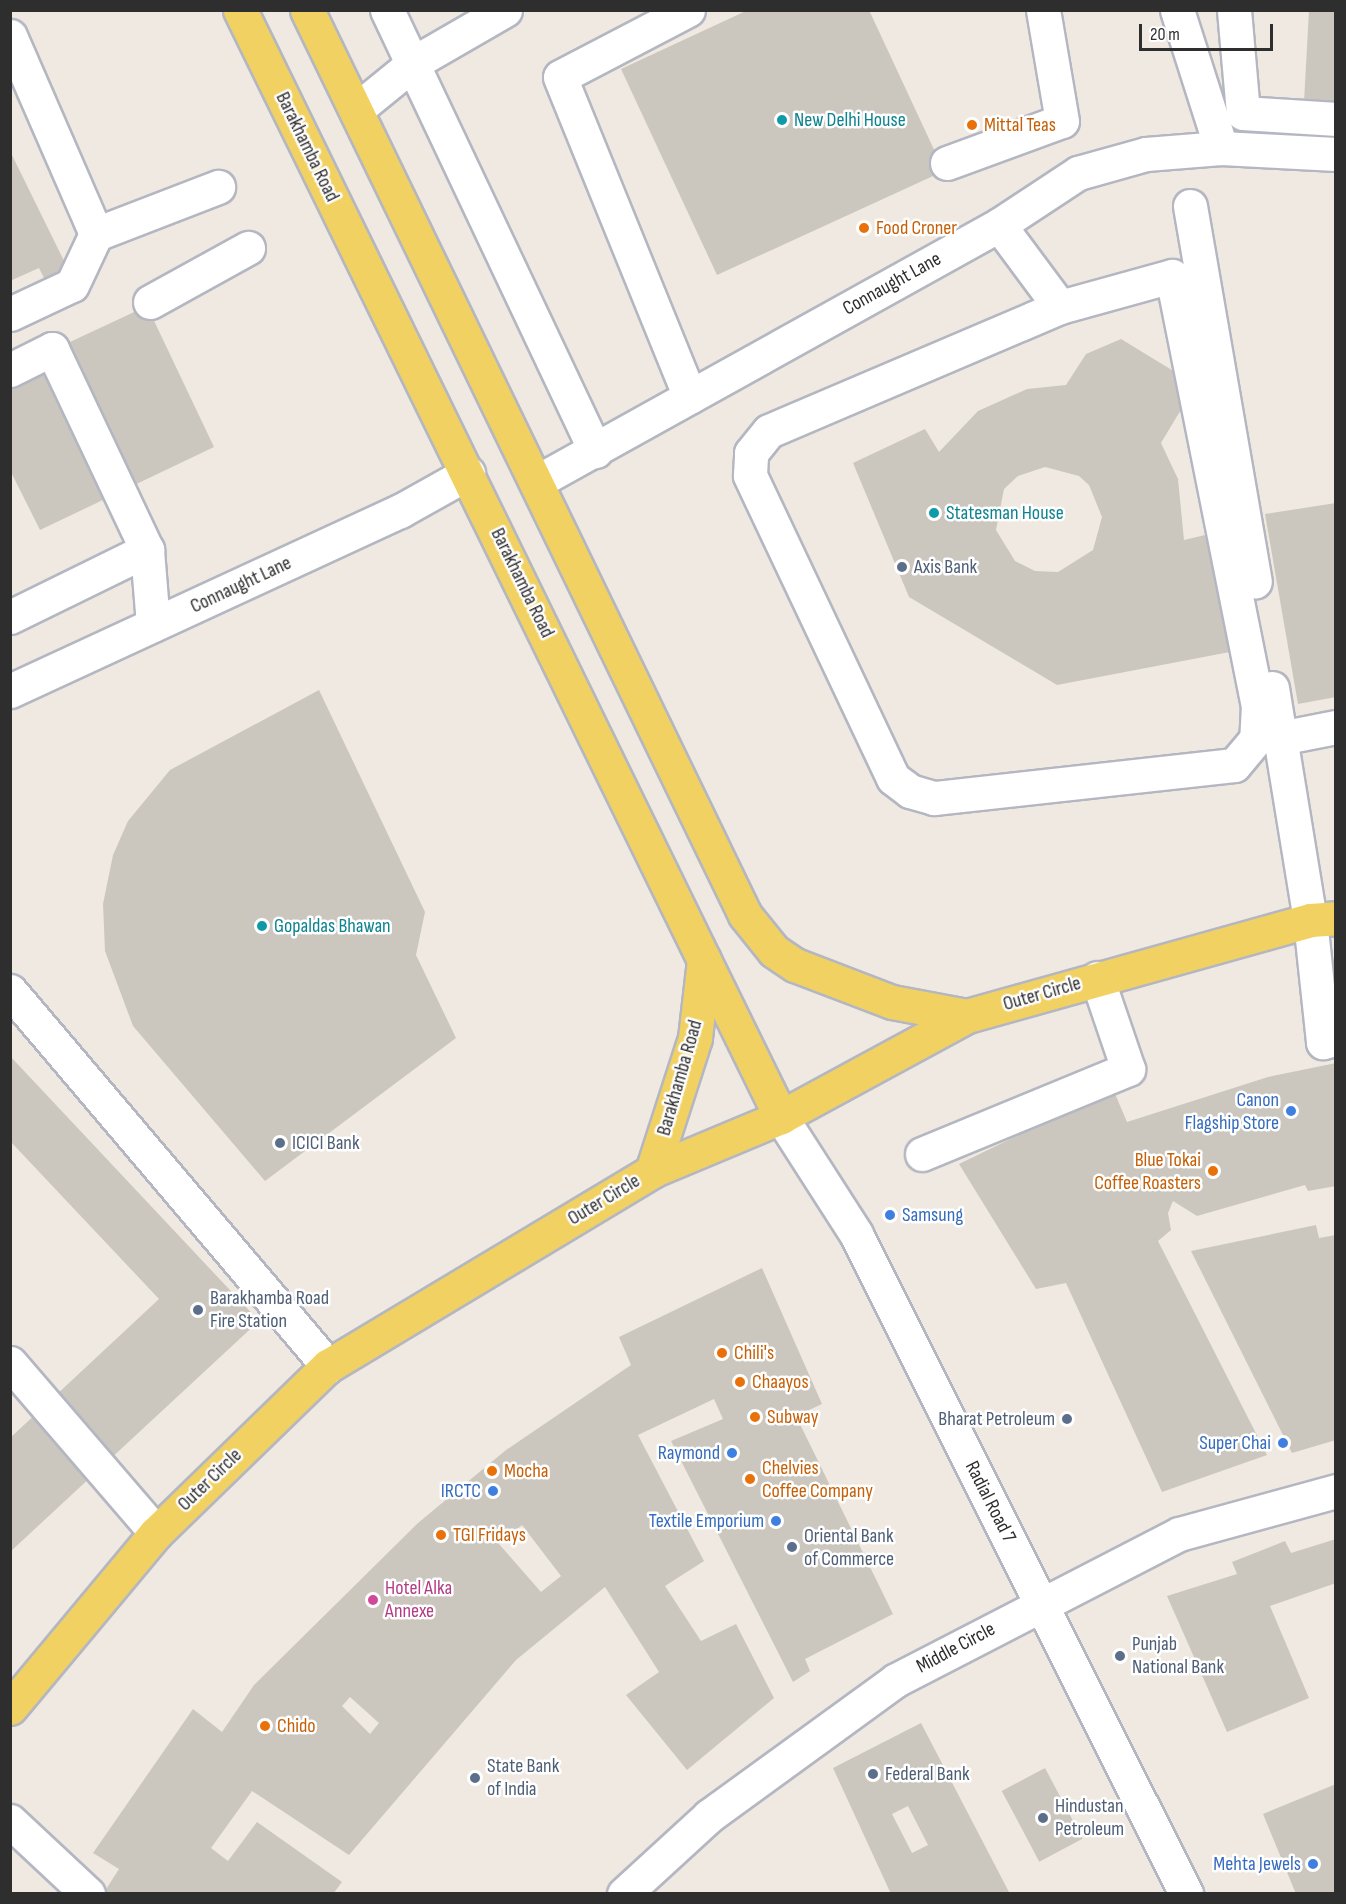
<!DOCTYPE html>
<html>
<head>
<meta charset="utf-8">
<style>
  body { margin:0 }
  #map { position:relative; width:1346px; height:1904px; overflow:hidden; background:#efe9e1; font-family:"Sofia Sans Condensed",sans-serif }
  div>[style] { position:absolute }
  .building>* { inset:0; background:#cbc7bf; transform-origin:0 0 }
  .roads { filter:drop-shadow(2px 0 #b4b7c1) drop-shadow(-2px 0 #b4b7c1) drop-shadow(0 2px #b4b7c1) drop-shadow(0 -2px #b4b7c1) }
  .minor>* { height:33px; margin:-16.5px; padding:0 16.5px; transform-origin:16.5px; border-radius:16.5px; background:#fff }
  .major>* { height:33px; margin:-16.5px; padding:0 16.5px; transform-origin:16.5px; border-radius:16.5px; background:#f2d163 }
  .dots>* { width:16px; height:16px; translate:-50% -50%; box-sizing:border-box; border:3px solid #fff; border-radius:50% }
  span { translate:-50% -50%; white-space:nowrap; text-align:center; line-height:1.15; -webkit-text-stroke:5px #fff; paint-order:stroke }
  .culture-label { font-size:20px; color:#0d838f }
  .left { translate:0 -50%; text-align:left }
  .food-label { font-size:20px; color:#c56008 }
  .right { translate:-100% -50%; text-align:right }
  .street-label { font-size:20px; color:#2e2e2e }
  .service-label { font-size:20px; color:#4e5e75 }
  .shop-label { font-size:20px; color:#366cbe }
  .hotel-label { font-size:20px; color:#b23c85 }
  .frame { position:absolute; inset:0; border:12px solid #2e2e2e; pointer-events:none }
  .scale { position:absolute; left:1139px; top:24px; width:134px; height:27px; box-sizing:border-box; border:3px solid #2e2e2e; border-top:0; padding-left:8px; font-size:18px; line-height:21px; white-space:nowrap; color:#2e2e2e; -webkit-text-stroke:4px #fff; paint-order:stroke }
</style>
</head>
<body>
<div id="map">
  <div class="building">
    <div style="clip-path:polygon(748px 10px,869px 10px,944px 171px,717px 275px,621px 69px)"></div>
    <div style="clip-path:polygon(1309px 10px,1336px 10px,1336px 104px,1304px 102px)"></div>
    <div style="clip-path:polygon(10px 151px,68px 269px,45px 280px,39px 268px,10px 281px)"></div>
    <div style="clip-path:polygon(147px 306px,214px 447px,40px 530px,10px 470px,10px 370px)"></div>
    <div style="clip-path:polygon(evenodd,1121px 339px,1180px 375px,1185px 403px,1161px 443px,1178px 479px,1184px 540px,1205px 535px,1235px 651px,1057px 685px,909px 597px,853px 463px,925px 429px,939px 452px,978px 411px,1027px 389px,1066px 385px,1086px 354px,1121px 339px,1045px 467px,1079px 476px,1089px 485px,1102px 517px,1093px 550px,1058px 572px,1035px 571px,1015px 561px,996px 530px,1004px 489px,1018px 476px,1045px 467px)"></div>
    <div style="clip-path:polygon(1336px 503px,1336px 697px,1298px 704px,1265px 514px)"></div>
    <div style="clip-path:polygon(319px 690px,425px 912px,416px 955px,456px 1038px,265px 1181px,133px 1026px,105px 951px,103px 904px,113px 855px,128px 821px,170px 770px)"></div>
    <div style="clip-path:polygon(10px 1056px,259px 1321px,10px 1552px,10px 1438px,159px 1299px,10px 1141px)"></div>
    <div style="clip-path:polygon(1336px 1063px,1336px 1186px,1308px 1191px,1305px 1185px,1197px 1216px,1173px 1201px,1168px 1213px,1171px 1230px,1158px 1241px,1267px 1455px,1162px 1492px,1066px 1283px,1036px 1289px,959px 1164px,1113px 1089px,1127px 1122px,1268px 1077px)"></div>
    <div style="clip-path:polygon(1316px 1225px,1319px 1238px,1336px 1235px,1336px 1440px,1292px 1453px,1191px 1251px)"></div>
    <div style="clip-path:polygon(evenodd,762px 1268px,822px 1404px,796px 1416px,893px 1614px,805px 1659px,810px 1671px,793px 1682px,671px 1441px,723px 1419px,714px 1399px,638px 1435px,704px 1561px,665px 1586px,701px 1641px,736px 1624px,774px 1698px,687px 1770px,626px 1695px,659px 1672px,605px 1587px,516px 1660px,349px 1855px,252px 1791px,211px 1848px,228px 1861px,257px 1822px,342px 1882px,333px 1894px,103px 1894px,119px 1869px,93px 1853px,193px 1709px,222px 1732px,254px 1685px,418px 1523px,506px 1450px,631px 1365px,619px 1337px,762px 1268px,522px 1525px,561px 1576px,541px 1592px,499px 1544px,522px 1525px,762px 1268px,350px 1697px,379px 1723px,370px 1734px,342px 1706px,350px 1697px)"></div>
    <div style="clip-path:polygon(1336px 1539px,1336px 1583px,1270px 1606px,1309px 1698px,1227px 1732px,1167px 1596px,1237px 1574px,1232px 1562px,1285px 1541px,1291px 1553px)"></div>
    <div style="clip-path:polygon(evenodd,921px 1723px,1010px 1894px,891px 1894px,833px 1768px,921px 1723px,908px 1806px,928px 1845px,912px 1853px,892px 1814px,908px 1806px)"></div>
    <div style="left:1045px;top:1768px;width:80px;height:49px;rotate:62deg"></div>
    <div style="clip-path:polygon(1336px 1784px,1336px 1894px,1296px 1894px,1263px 1814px)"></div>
  </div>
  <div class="roads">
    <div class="minor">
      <div style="left:387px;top:10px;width:488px;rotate:64.7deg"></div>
      <div style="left:688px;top:10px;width:144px;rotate:152.4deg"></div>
      <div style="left:560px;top:77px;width:345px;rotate:67.9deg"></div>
      <div style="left:1177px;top:10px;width:145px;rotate:72.3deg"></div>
      <div style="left:1234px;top:10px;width:103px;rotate:85deg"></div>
      <div style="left:1243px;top:113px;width:93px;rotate:3.7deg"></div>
      <div style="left:10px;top:36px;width:216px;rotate:66.5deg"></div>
      <div style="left:356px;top:110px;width:76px;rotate:-39.1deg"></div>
      <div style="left:415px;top:62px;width:104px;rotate:-30deg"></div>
      <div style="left:947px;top:163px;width:122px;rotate:-20.1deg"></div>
      <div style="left:1062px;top:121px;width:113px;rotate:-99.7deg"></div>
      <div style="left:1190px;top:206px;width:381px;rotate:80.2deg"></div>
      <div style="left:999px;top:225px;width:102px;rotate:53.4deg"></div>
      <div style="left:1172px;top:276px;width:438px;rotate:78.7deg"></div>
      <div style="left:1258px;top:705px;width:34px;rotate:93deg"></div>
      <div style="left:1256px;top:739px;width:34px;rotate:130deg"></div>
      <div style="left:1234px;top:765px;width:302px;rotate:173.7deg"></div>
      <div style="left:934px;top:798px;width:25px;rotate:-164deg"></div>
      <div style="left:910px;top:791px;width:21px;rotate:-143deg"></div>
      <div style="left:893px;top:778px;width:335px;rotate:-115.3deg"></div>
      <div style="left:750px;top:475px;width:22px;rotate:-87deg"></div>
      <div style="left:751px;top:453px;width:28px;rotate:-51deg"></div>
      <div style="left:769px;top:431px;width:316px;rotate:-23.1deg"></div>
      <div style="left:1060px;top:307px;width:116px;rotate:-15.5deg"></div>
      <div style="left:150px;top:302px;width:112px;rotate:-28.9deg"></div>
      <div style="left:10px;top:314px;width:68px;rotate:-25.1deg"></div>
      <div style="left:72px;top:285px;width:56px;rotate:-64.8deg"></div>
      <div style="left:96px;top:234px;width:131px;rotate:-21.1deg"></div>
      <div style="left:10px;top:370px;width:47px;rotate:-26.6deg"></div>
      <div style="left:52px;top:349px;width:222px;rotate:64.7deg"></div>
      <div style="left:147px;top:550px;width:75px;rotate:85.4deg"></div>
      <div style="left:538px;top:481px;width:527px;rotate:-29.04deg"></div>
      <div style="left:999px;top:225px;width:95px;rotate:-33.4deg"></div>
      <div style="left:1078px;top:173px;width:71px;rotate:-15.6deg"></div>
      <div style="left:1146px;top:154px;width:75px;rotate:-4.6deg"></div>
      <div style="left:1221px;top:148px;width:115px;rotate:3deg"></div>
      <div style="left:10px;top:617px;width:153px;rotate:-26.1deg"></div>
      <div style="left:1272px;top:688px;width:235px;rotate:80.7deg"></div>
      <div style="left:1310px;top:920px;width:123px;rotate:83.9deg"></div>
      <div style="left:1323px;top:1042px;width:13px;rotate:-13deg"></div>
      <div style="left:10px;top:691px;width:430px;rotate:-24.8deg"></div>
      <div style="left:400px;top:511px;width:78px;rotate:-29.2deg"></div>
      <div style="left:1280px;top:738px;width:57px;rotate:-11.1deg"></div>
      <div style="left:10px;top:991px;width:492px;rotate:49.7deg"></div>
      <div style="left:781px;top:1117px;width:139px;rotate:57.3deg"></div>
      <div style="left:856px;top:1234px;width:738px;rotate:63.43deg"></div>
      <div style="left:922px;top:1154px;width:223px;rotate:-22.4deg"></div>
      <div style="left:1128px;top:1069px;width:96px;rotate:-108.8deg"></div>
      <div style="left:10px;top:1363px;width:224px;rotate:49.3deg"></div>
      <div style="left:10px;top:1821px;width:107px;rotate:43.1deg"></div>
      <div style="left:624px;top:1894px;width:115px;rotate:-42.5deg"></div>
      <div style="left:709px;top:1816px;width:231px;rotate:-36deg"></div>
      <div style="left:896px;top:1680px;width:318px;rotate:-27.3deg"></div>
      <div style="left:1179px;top:1534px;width:163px;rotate:-15.3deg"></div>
    </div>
    <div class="major">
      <div style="left:240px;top:10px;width:1057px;rotate:63.97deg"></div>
      <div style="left:704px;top:960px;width:79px;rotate:96.6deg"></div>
      <div style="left:695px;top:1038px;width:140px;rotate:107.9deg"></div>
      <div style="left:307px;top:10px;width:1005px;rotate:64.17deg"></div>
      <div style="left:745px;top:915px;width:46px;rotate:51.1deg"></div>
      <div style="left:774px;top:951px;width:25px;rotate:34deg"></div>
      <div style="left:795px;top:965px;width:104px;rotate:20.9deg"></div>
      <div style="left:892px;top:1002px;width:76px;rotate:10.6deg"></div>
      <div style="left:704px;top:960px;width:175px;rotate:63.9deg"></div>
      <div style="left:10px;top:1708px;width:228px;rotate:-50.2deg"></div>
      <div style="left:156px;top:1533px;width:240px;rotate:-44.2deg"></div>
      <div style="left:328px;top:1366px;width:378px;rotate:-31deg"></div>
      <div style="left:652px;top:1171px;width:140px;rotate:-22.7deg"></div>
      <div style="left:781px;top:1117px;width:212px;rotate:-28.5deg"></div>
      <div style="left:967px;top:1016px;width:356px;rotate:-15.6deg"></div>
      <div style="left:1310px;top:920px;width:26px;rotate:-4deg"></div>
    </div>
  </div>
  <div class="dots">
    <div style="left:782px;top:120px;background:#0f9aa8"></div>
    <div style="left:972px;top:125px;background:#e8710a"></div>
    <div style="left:864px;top:228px;background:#e8710a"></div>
    <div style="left:934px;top:513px;background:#0f9aa8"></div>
    <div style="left:902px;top:567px;background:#5c6f8a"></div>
    <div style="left:262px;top:926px;background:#0f9aa8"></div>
    <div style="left:1291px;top:1111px;background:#3f7fe0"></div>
    <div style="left:280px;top:1143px;background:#5c6f8a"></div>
    <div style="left:1213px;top:1171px;background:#e8710a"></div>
    <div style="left:890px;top:1215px;background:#3f7fe0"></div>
    <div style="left:198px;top:1310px;background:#5c6f8a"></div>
    <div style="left:722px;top:1353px;background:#e8710a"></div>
    <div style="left:740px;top:1382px;background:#e8710a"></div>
    <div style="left:755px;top:1417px;background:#e8710a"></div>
    <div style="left:1067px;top:1419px;background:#5c6f8a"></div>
    <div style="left:1283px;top:1443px;background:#3f7fe0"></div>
    <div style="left:732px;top:1453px;background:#3f7fe0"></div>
    <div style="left:492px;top:1471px;background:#e8710a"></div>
    <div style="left:750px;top:1479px;background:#e8710a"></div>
    <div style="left:493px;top:1491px;background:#3f7fe0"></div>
    <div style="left:776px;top:1521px;background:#3f7fe0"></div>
    <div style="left:441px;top:1535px;background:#e8710a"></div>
    <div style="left:792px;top:1547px;background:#5c6f8a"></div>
    <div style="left:373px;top:1600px;background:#d1479c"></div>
    <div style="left:1120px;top:1656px;background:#5c6f8a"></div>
    <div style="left:265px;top:1726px;background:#e8710a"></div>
    <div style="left:873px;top:1774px;background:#5c6f8a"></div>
    <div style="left:475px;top:1778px;background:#5c6f8a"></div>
    <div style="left:1043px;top:1818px;background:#5c6f8a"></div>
    <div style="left:1313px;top:1864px;background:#3f7fe0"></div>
  </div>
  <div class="culture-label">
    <span class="left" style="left:794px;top:120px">New Delhi House</span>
    <span class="left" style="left:946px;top:513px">Statesman House</span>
    <span class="left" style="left:274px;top:926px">Gopaldas Bhawan</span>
  </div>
  <div class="food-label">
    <span class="left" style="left:984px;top:125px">Mittal Teas</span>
    <span class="left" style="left:876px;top:228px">Food Croner</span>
    <span class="right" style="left:1201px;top:1172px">Blue Tokai<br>Coffee Roasters</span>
    <span class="left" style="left:734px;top:1353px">Chili's</span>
    <span class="left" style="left:752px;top:1382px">Chaayos</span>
    <span class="left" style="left:767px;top:1417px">Subway</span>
    <span class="left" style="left:762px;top:1480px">Chelvies<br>Coffee Company</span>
    <span class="left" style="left:504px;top:1471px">Mocha</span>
    <span class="left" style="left:453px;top:1535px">TGI Fridays</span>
    <span class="left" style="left:277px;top:1726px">Chido</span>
  </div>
  <div class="street-label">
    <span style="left:307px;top:147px;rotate:64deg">Barakhamba Road</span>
    <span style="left:892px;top:284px;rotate:-29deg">Connaught Lane</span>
    <span style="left:522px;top:583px;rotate:64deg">Barakhamba Road</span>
    <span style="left:241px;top:585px;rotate:-25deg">Connaught Lane</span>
    <span style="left:1042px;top:994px;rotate:-16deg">Outer Circle</span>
    <span style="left:680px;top:1078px;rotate:-74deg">Barakhamba Road</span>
    <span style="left:604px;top:1200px;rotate:-31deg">Outer Circle</span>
    <span style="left:210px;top:1480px;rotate:-44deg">Outer Circle</span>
    <span style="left:990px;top:1502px;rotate:63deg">Radial Road 7</span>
    <span style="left:956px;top:1648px;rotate:-28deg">Middle Circle</span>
  </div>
  <div class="service-label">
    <span class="left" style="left:914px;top:567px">Axis Bank</span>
    <span class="left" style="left:292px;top:1143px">ICICI Bank</span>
    <span class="left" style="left:210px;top:1310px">Barakhamba Road<br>Fire Station</span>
    <span class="right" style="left:1055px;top:1419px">Bharat Petroleum</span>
    <span class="left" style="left:804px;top:1548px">Oriental Bank<br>of Commerce</span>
    <span class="left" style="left:1132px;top:1656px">Punjab<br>National Bank</span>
    <span class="left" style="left:487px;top:1778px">State Bank<br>of India</span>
    <span class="left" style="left:885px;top:1774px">Federal Bank</span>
    <span class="left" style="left:1055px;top:1818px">Hindustan<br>Petroleum</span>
  </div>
  <div class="shop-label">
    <span class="right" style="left:1279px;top:1112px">Canon<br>Flagship Store</span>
    <span class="left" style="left:902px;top:1215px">Samsung</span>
    <span class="right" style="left:1271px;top:1443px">Super Chai</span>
    <span class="right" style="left:720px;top:1453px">Raymond</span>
    <span class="right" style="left:481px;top:1491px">IRCTC</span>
    <span class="right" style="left:764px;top:1521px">Textile Emporium</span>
    <span class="right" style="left:1301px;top:1864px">Mehta Jewels</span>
  </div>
  <div class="hotel-label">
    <span class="left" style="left:385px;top:1600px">Hotel Alka<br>Annexe</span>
  </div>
  <div class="frame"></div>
  <div class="scale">20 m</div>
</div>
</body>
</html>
